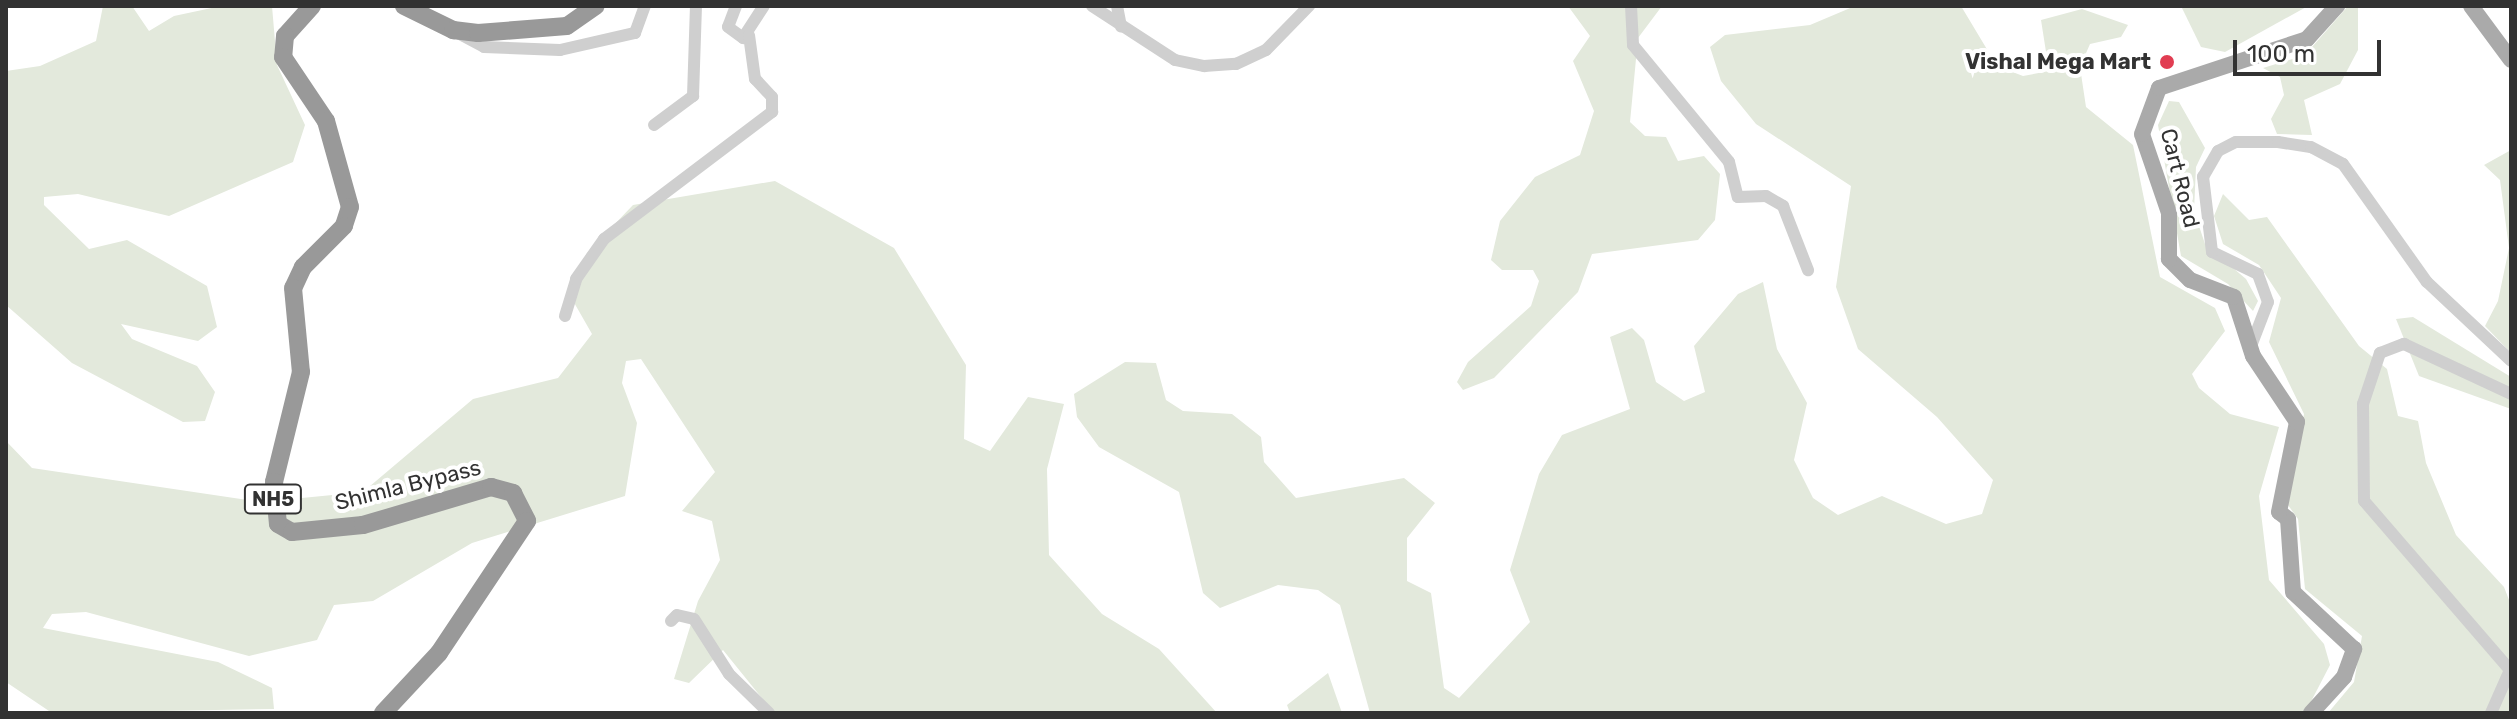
<!DOCTYPE html>
<html>
<head>
<meta charset="utf-8">
<style>
  body { margin:0 }
  #map { position:relative; width:2517px; height:719px; overflow:hidden; background:#fff; font-family:Rubik,sans-serif }
  div>[style] { position:absolute }
  .green>* { inset:0; background:#e3e9dc }
  .minor>* { height:12px; margin:-6px; padding:0 6px; transform-origin:6px; border-radius:6px; background:#cfcfcf }
  .major>* { height:16px; margin:-8px; padding:0 8px; transform-origin:8px; border-radius:8px; background:#aaa }
  .highway>* { height:18px; margin:-9px; padding:0 9px; transform-origin:9px; border-radius:9px; background:#999 }
  .dots>* { width:22px; height:22px; translate:-50% -50%; box-sizing:border-box; border:4px solid #fff; border-radius:50% }
  span { translate:-50% -50%; white-space:nowrap; text-align:center; line-height:1.15; -webkit-text-stroke:8px #fff; paint-order:stroke }
  .shield-label span { padding:2px 6px; background:#fff; border:2px solid; border-radius:6px; -webkit-text-stroke-width:0 }
  .shield-label { font-size:20px; color:#323232; font-weight:700 }
  .poi-label { font-size:22px; color:#323232; font-weight:700 }
  .right { translate:-100% -50%; text-align:right }
  .street-label { font-size:22px; color:#323232 }
  .frame { position:absolute; inset:0; border:8px solid #323232; pointer-events:none }
  .scale { position:absolute; left:2233px; top:40px; width:148px; height:36px; box-sizing:border-box; border:4px solid #323232; border-top:0; padding-left:10px; font-size:24px; line-height:28px; white-space:nowrap; color:#323232; -webkit-text-stroke:6px #fff; paint-order:stroke }
</style>
</head>
<body>
<div id="map">
  <div class="green">
    <div style="clip-path:polygon(103px 6px,132px 6px,149px 31px,174px 16px,221px 6px,272px 6px,277px 65px,305px 125px,293px 162px,169px 216px,78px 194px,44px 197px,44px 205px,89px 249px,127px 240px,207px 286px,217px 327px,198px 341px,121px 324px,132px 339px,197px 366px,215px 392px,205px 421px,183px 422px,72px 363px,6px 305px,6px 71px,40px 66px,96px 41px)"></div>
    <div style="clip-path:polygon(1568px 6px,1662px 6px,1638px 38px,1630px 122px,1645px 136px,1666px 137px,1678px 161px,1704px 156px,1720px 174px,1715px 220px,1698px 240px,1592px 254px,1578px 292px,1494px 378px,1463px 390px,1457px 382px,1468px 362px,1531px 306px,1539px 281px,1533px 270px,1502px 270px,1491px 260px,1500px 221px,1535px 177px,1580px 155px,1594px 111px,1573px 61px,1590px 36px)"></div>
    <div style="clip-path:polygon(1855px 6px,1961px 6px,1997px 66px,2023px 76px,2049px 71px,2041px 20px,2082px 9px,2128px 25px,2121px 37px,2090px 44px,2080px 67px,2086px 107px,2133px 145px,2160px 277px,2215px 308px,2225px 331px,2192px 374px,2199px 388px,2230px 414px,2279px 427px,2259px 496px,2269px 580px,2324px 644px,2330px 665px,2305px 713px,1370px 713px,1340px 605px,1318px 590px,1278px 585px,1220px 608px,1203px 593px,1179px 492px,1099px 447px,1077px 417px,1074px 394px,1125px 362px,1156px 363px,1166px 400px,1183px 411px,1232px 414px,1261px 437px,1264px 462px,1296px 498px,1404px 478px,1435px 503px,1407px 538px,1407px 581px,1431px 593px,1444px 688px,1459px 698px,1530px 622px,1510px 570px,1539px 474px,1562px 435px,1630px 409px,1610px 337px,1632px 328px,1644px 340px,1656px 382px,1684px 401px,1705px 392px,1694px 346px,1738px 294px,1763px 282px,1777px 349px,1807px 403px,1794px 460px,1813px 498px,1838px 515px,1882px 496px,1946px 524px,1982px 514px,1993px 480px,1937px 417px,1858px 349px,1836px 287px,1851px 186px,1756px 124px,1721px 81px,1710px 47px,1725px 35px,1810px 25px)"></div>
    <div style="clip-path:polygon(2181px 6px,2308px 6px,2225px 52px,2201px 47px)"></div>
    <div style="clip-path:polygon(2348px 6px,2358px 6px,2358px 50px,2340px 84px,2304px 100px,2312px 135px,2277px 134px,2271px 119px,2284px 95px,2280px 77px,2263px 68px,2305px 55px)"></div>
    <div style="clip-path:polygon(2169px 101px,2179px 102px,2205px 148px,2196px 167px,2194px 211px,2205px 244px,2246px 279px,2258px 301px,2253px 311px,2228px 284px,2181px 256px,2158px 125px)"></div>
    <div style="clip-path:polygon(2511px 150px,2511px 353px,2485px 326px,2498px 301px,2509px 248px,2500px 180px,2484px 165px)"></div>
    <div style="clip-path:polygon(775px 181px,894px 248px,966px 365px,964px 439px,990px 451px,1028px 397px,1064px 404px,1047px 469px,1049px 555px,1102px 614px,1159px 649px,1217px 713px,774px 713px,723px 650px,689px 683px,674px 679px,698px 601px,720px 560px,712px 521px,682px 511px,715px 472px,641px 359px,626px 361px,622px 383px,637px 423px,625px 496px,472px 543px,373px 601px,334px 605px,317px 640px,249px 656px,86px 612px,52px 614px,43px 628px,218px 662px,272px 688px,274px 709px,52px 713px,6px 682px,6px 441px,32px 468px,261px 502px,363px 492px,473px 399px,558px 378px,592px 334px,568px 292px,587px 253px,633px 205px)"></div>
    <div style="clip-path:polygon(2223px 194px,2249px 220px,2267px 217px,2359px 346px,2387px 369px,2398px 416px,2418px 421px,2426px 463px,2456px 535px,2504px 587px,2511px 605px,2511px 713px,2328px 713px,2354px 682px,2362px 636px,2305px 589px,2298px 519px,2288px 505px,2304px 414px,2269px 342px,2281px 298px,2259px 265px,2223px 244px,2214px 216px)"></div>
    <div style="clip-path:polygon(2413px 317px,2511px 377px,2511px 409px,2419px 376px,2396px 319px)"></div>
    <div style="clip-path:polygon(1328px 673px,1342px 713px,1290px 713px,1287px 705px)"></div>
  </div>
  <div class="minor">
    <div style="left:736px;top:6px;width:22px;rotate:111deg"></div>
    <div style="left:728px;top:27px;width:19px;rotate:36deg"></div>
    <div style="left:743px;top:38px;width:38px;rotate:-57deg"></div>
    <div style="left:1092px;top:6px;width:99px;rotate:33deg"></div>
    <div style="left:1175px;top:60px;width:30px;rotate:12deg"></div>
    <div style="left:1204px;top:66px;width:32px;rotate:-4deg"></div>
    <div style="left:1236px;top:64px;width:33px;rotate:-25deg"></div>
    <div style="left:1266px;top:50px;width:62px;rotate:-45.7deg"></div>
    <div style="left:1117px;top:6px;width:21px;rotate:79deg"></div>
    <div style="left:1631px;top:6px;width:39px;rotate:87deg"></div>
    <div style="left:1633px;top:45px;width:151px;rotate:50.6deg"></div>
    <div style="left:1729px;top:162px;width:36px;rotate:76deg"></div>
    <div style="left:1738px;top:197px;width:28px;rotate:-2deg"></div>
    <div style="left:1766px;top:196px;width:20px;rotate:30deg"></div>
    <div style="left:1783px;top:206px;width:69px;rotate:68.7deg"></div>
    <div style="left:456px;top:32px;width:32px;rotate:28deg"></div>
    <div style="left:484px;top:47px;width:76px;rotate:2.3deg"></div>
    <div style="left:560px;top:50px;width:77px;rotate:-12.8deg"></div>
    <div style="left:635px;top:33px;width:29px;rotate:-70deg"></div>
    <div style="left:654px;top:125px;width:49px;rotate:-36.6deg"></div>
    <div style="left:693px;top:96px;width:90px;rotate:-88.1deg"></div>
    <div style="left:565px;top:316px;width:39px;rotate:-73deg"></div>
    <div style="left:576px;top:279px;width:49px;rotate:-55deg"></div>
    <div style="left:604px;top:239px;width:211px;rotate:-37.1deg"></div>
    <div style="left:772px;top:112px;width:15px;rotate:-90deg"></div>
    <div style="left:772px;top:97px;width:25px;rotate:-133deg"></div>
    <div style="left:755px;top:79px;width:44px;rotate:-97.8deg"></div>
    <div style="left:2251px;top:346px;width:47px;rotate:-68.9deg"></div>
    <div style="left:2268px;top:302px;width:30px;rotate:-110deg"></div>
    <div style="left:2258px;top:274px;width:51px;rotate:-154.4deg"></div>
    <div style="left:2212px;top:252px;width:76px;rotate:-96.8deg"></div>
    <div style="left:2203px;top:177px;width:30px;rotate:-60deg"></div>
    <div style="left:2218px;top:151px;width:20px;rotate:-27deg"></div>
    <div style="left:2236px;top:142px;width:42px"></div>
    <div style="left:2278px;top:142px;width:33px;rotate:9deg"></div>
    <div style="left:2311px;top:147px;width:36px;rotate:28deg"></div>
    <div style="left:2343px;top:164px;width:145px;rotate:54.6deg"></div>
    <div style="left:2427px;top:282px;width:115px;rotate:43.2deg"></div>
    <div style="left:671px;top:621px;width:8px;rotate:-45deg"></div>
    <div style="left:677px;top:615px;width:17px;rotate:13deg"></div>
    <div style="left:694px;top:619px;width:65px;rotate:57.5deg"></div>
    <div style="left:729px;top:674px;width:56px;rotate:44.3deg"></div>
    <div style="left:2491px;top:713px;width:47px;rotate:-66.2deg"></div>
    <div style="left:2510px;top:670px;width:223px;rotate:-130.8deg"></div>
    <div style="left:2364px;top:501px;width:97px;rotate:-90.6deg"></div>
    <div style="left:2363px;top:404px;width:54px;rotate:-71.6deg"></div>
    <div style="left:2380px;top:353px;width:26px;rotate:-21deg"></div>
    <div style="left:2404px;top:344px;width:118px;rotate:25deg"></div>
  </div>
  <div class="major">
    <div style="left:2471px;top:6px;width:67px;rotate:53.5deg"></div>
    <div style="left:2311px;top:713px;width:49px;rotate:-47.5deg"></div>
    <div style="left:2344px;top:677px;width:30px;rotate:-70deg"></div>
    <div style="left:2354px;top:649px;width:83px;rotate:-136.9deg"></div>
    <div style="left:2293px;top:592px;width:73px;rotate:-93.9deg"></div>
    <div style="left:2288px;top:519px;width:11px;rotate:-142deg"></div>
    <div style="left:2279px;top:512px;width:92px;rotate:-78.7deg"></div>
    <div style="left:2297px;top:422px;width:79px;rotate:-123.7deg"></div>
    <div style="left:2253px;top:356px;width:62px;rotate:-107.9deg"></div>
    <div style="left:2234px;top:297px;width:47px;rotate:-158.9deg"></div>
    <div style="left:2190px;top:280px;width:30px;rotate:-135deg"></div>
    <div style="left:2169px;top:259px;width:46px;rotate:-90deg"></div>
    <div style="left:2169px;top:213px;width:83px;rotate:-108.9deg"></div>
    <div style="left:2142px;top:134px;width:49px;rotate:-69.7deg"></div>
    <div style="left:2159px;top:88px;width:156px;rotate:-18.3deg"></div>
    <div style="left:2307px;top:39px;width:45px;rotate:-47.7deg"></div>
  </div>
  <div class="highway">
    <div style="left:312px;top:6px;width:40px;rotate:132deg"></div>
    <div style="left:285px;top:36px;width:21px;rotate:95deg"></div>
    <div style="left:283px;top:57px;width:77px;rotate:56.1deg"></div>
    <div style="left:326px;top:121px;width:89px;rotate:74.4deg"></div>
    <div style="left:350px;top:207px;width:20px;rotate:108deg"></div>
    <div style="left:344px;top:226px;width:58px;rotate:135deg"></div>
    <div style="left:303px;top:267px;width:23px;rotate:115deg"></div>
    <div style="left:293px;top:288px;width:84px;rotate:84.6deg"></div>
    <div style="left:301px;top:372px;width:113px;rotate:103.8deg"></div>
    <div style="left:274px;top:482px;width:42px;rotate:84.6deg"></div>
    <div style="left:278px;top:524px;width:16px;rotate:30deg"></div>
    <div style="left:292px;top:532px;width:71px;rotate:-5.6deg"></div>
    <div style="left:363px;top:525px;width:134px;rotate:-16.5deg"></div>
    <div style="left:491px;top:487px;width:23px;rotate:15deg"></div>
    <div style="left:513px;top:493px;width:31px;rotate:63deg"></div>
    <div style="left:527px;top:521px;width:159px;rotate:123.7deg"></div>
    <div style="left:439px;top:653px;width:82px;rotate:133deg"></div>
    <div style="left:404px;top:6px;width:55px;rotate:26.1deg"></div>
    <div style="left:453px;top:30px;width:25px;rotate:7deg"></div>
    <div style="left:478px;top:33px;width:89px;rotate:-4.5deg"></div>
    <div style="left:567px;top:26px;width:35px;rotate:-35deg"></div>
  </div>
  <div class="dots">
    <div style="left:2167px;top:62px;background:#e13d52"></div>
  </div>
  <div class="shield-label">
    <span style="left:273px;top:499px">NH5</span>
  </div>
  <div class="poi-label">
    <span class="right" style="left:2151px;top:62px">Vishal Mega Mart</span>
  </div>
  <div class="street-label">
    <span style="left:2180px;top:178px;rotate:76deg">Cart Road</span>
    <span style="left:408px;top:485px;rotate:-14deg">Shimla Bypass</span>
  </div>
  <div class="frame"></div>
  <div class="scale">100 m</div>
</div>
</body>
</html>
